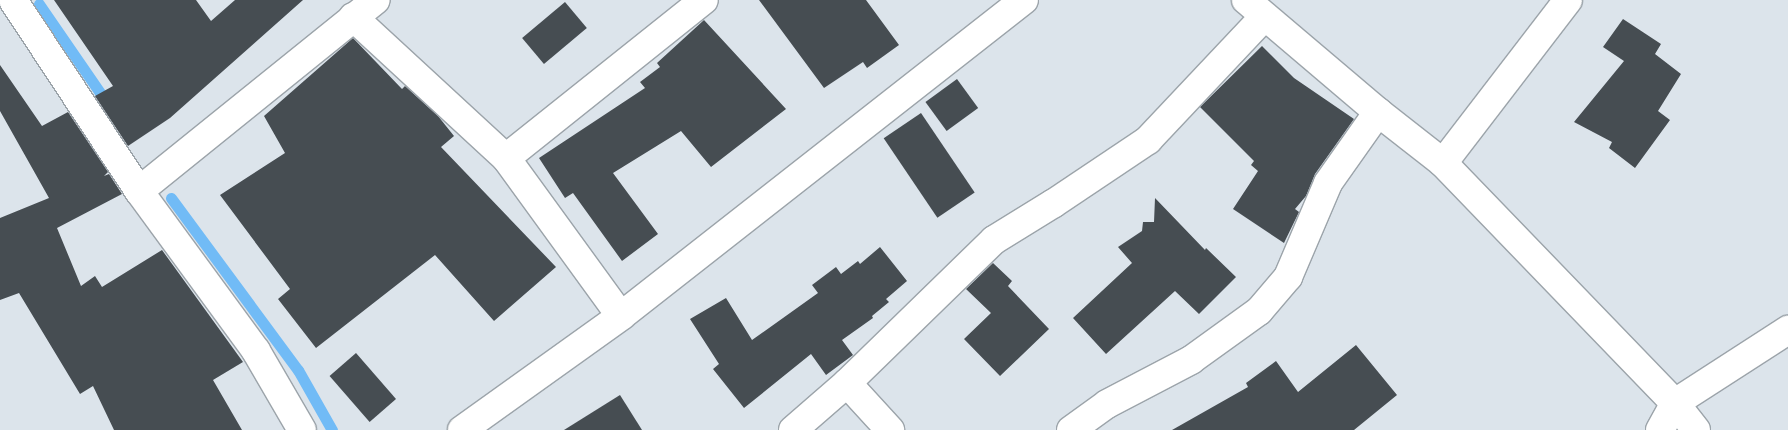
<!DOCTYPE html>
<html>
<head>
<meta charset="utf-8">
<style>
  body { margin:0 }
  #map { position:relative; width:1788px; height:430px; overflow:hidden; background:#dce4eb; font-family:"Varela Round",sans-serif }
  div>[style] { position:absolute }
  .stream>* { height:11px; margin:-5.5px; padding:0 5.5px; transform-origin:5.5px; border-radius:5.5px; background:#71bbf6 }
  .building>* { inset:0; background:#464d52; transform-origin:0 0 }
  .roads { filter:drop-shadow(1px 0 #9ca4aa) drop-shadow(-1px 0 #9ca4aa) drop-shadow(0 1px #9ca4aa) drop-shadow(0 -1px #9ca4aa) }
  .minor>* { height:28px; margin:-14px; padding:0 14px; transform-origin:14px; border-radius:14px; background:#fff }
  span { translate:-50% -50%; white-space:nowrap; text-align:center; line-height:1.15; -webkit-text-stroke:5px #e9f1f8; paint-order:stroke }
</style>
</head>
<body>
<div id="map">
  <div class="stream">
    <div style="left:39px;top:4px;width:124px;rotate:55.5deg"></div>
    <div style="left:171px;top:198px;width:214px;rotate:53.6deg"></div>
    <div style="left:298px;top:370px;width:69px;rotate:60.5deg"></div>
  </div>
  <div class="building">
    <div style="clip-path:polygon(54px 0,196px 0,211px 21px,235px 0,303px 0,170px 118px,128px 146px,95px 96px,113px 86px)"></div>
    <div style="clip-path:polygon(759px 0,866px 0,899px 45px,867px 68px,863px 62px,824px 88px)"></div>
    <div style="left:565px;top:2px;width:34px;height:56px;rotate:50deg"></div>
    <div style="clip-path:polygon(1623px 19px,1661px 44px,1655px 54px,1681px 74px,1658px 111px,1670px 120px,1635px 168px,1609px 148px,1612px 142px,1574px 122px,1624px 61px,1603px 47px)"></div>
    <div style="clip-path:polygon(704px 20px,786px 109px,711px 167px,681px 131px,613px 173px,658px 234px,622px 261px,573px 193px,565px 198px,539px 158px,645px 88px,640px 82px,660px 67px,657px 63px)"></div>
    <div style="clip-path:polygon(353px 38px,402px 89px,405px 86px,438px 116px,454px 136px,441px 147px,556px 267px,494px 321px,435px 255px,316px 348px,278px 299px,290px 289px,220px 195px,285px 153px,264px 116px)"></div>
    <div style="clip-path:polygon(1262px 46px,1294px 78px,1354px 119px,1315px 174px,1306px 196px,1295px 209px,1299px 212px,1284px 243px,1233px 209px,1258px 171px,1251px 165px,1254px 161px,1200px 107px)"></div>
    <div style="clip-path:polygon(0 65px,42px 126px,68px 112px,108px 172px,104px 176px,109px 174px,122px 194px,57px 228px,81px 286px,95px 276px,102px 287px,162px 250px,243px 362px,213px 380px,242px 430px,114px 430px,93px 386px,80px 394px,19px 293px,0 300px,0 218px,49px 198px,0 111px)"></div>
    <div style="left:957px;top:79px;width:36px;height:39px;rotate:54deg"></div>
    <div style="left:921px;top:113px;width:96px;height:45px;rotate:56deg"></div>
    <div style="clip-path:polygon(1155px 198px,1205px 250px,1206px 248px,1236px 277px,1199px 314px,1175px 291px,1106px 354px,1073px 318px,1132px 263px,1118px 247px,1142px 231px,1143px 222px,1154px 222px)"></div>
    <div style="clip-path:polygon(880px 247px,907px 281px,886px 299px,889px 302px,872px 316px,873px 318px,842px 340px,853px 355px,826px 375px,811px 354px,744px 408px,713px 369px,719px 364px,690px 319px,726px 298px,752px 340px,818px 293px,812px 285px,836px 267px,841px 274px,858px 261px,860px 264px)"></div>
    <div style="clip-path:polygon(993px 263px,1012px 281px,1008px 286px,1049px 329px,1000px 376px,964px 339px,991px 313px,966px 289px)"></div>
    <div style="clip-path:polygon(1356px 345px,1397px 395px,1354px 430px,1172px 430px,1248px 387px,1246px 383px,1276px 361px,1298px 392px)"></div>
    <div style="left:356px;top:353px;width:61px;height:35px;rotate:49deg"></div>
    <div style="clip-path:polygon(620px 395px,642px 430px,564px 430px)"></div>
  </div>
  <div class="roads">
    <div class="minor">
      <div style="left:13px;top:0;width:229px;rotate:56.6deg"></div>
      <div style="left:139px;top:191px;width:198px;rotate:53.8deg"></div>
      <div style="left:256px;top:351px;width:91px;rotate:59.8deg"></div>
      <div style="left:1246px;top:0;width:173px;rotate:40.3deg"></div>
      <div style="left:1378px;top:112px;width:83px;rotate:38.1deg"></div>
      <div style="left:1443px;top:163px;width:334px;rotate:46deg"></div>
      <div style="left:1675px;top:403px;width:34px;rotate:52deg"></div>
      <div style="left:353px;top:17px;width:208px;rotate:42.7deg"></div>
      <div style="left:506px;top:158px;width:195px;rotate:54deg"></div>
      <div style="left:506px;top:158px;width:253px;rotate:-38.6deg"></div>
      <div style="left:1443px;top:163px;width:205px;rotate:-52.5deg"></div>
      <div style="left:139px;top:191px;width:304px;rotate:-38.9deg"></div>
      <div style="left:847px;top:383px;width:64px;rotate:47.5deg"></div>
      <div style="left:462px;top:430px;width:196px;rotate:-35.6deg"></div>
      <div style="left:621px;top:316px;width:512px;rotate:-38.1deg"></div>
      <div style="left:793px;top:430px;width:72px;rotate:-41deg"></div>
      <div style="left:847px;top:383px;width:205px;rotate:-44.2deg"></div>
      <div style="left:994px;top:240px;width:70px;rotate:-31.7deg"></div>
      <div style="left:1054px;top:203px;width:113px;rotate:-33.8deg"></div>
      <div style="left:1148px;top:140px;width:169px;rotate:-46.7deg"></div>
      <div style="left:1071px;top:430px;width:44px;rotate:-35.8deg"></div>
      <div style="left:1107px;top:404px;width:95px;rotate:-27.6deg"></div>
      <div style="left:1191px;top:360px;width:84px;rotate:-35.8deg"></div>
      <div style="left:1259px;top:311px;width:45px;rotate:-49.5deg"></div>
      <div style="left:1288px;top:277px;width:102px;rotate:-66.9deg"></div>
      <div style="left:1328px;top:183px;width:87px;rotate:-54.8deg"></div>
      <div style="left:1660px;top:430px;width:31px;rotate:-61deg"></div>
      <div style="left:1675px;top:403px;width:135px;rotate:-32.9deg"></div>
    </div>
  </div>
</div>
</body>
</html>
